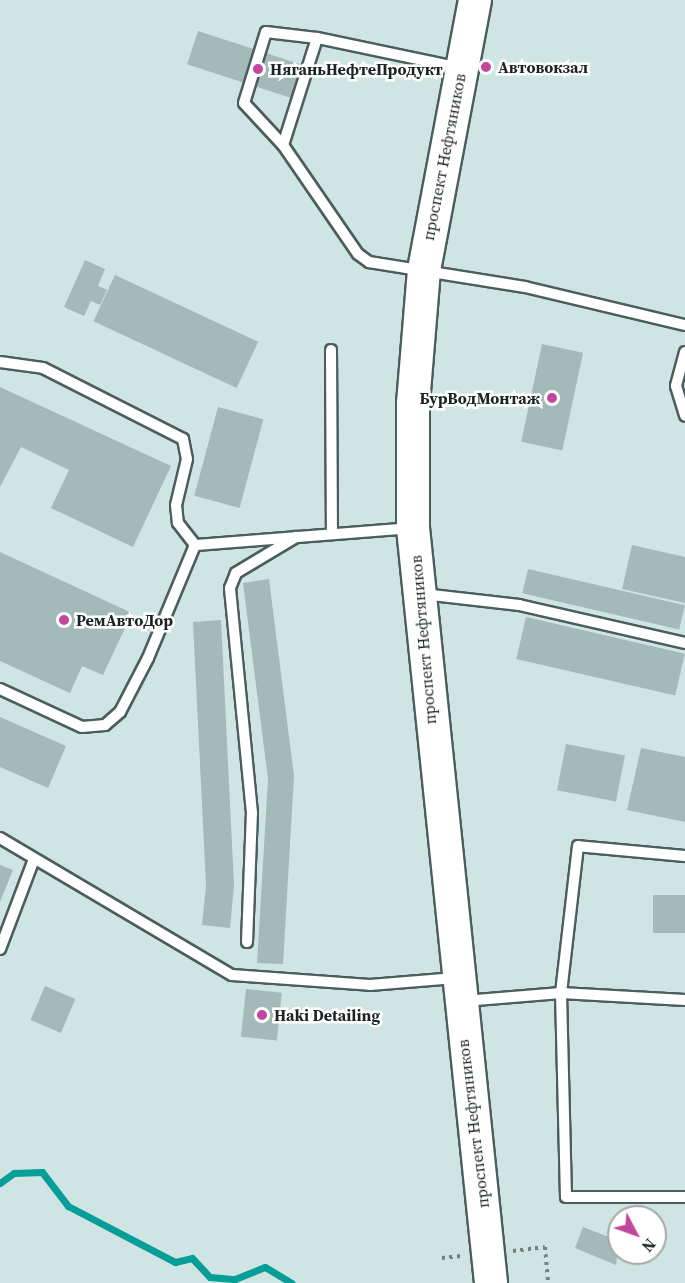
<!DOCTYPE html>
<html>
<head>
<meta charset="utf-8">
<style>
  body { margin:0 }
  #map { position:relative; width:685px; height:1283px; overflow:hidden; background:#cfe5e3; font-family:"Source Serif 4",serif }
  div>[style] { position:absolute }
  .stream>* { height:7px; margin:-3.5px; padding:0 3.5px; transform-origin:3.5px; border-radius:3.5px; background:#079d99 }
  .building>* { inset:0; background:#a4bab8; transform-origin:0 0 }
  .path>* { height:4px; margin-top:-2px; transform-origin:0; background:repeating-linear-gradient(90deg,#738281 0 3px,transparent 0 7.5px) }
  .roads { filter:drop-shadow(2px 0 #4b5e5d) drop-shadow(-2px 0 #4b5e5d) drop-shadow(0 2px #4b5e5d) drop-shadow(0 -2px #4b5e5d) }
  .lane>* { height:10px; margin:-5px; padding:0 5px; transform-origin:5px; border-radius:5px; background:#fff }
  .secondary>* { height:32px; margin:-16px; padding:0 16px; transform-origin:16px; border-radius:16px; background:#fff }
  .dots>* { width:16px; height:16px; translate:-50% -50%; box-sizing:border-box; border:3px solid #fff; border-radius:50% }
  span { translate:-50% -50%; white-space:nowrap; text-align:center; line-height:1.15; -webkit-text-stroke:5px #fff; paint-order:stroke }
  .poi-label { font-size:16px; color:#1b2323; font-weight:700 }
  .left { translate:0 -50%; text-align:left }
  .right { translate:-100% -50%; text-align:right }
  .street-label { font-size:16px; color:#1b2323 }
  .north { position:absolute; left:607px; top:1205px; width:60px; height:60px; box-sizing:border-box; background:#fff; border:2px solid #a4a7a7; border-radius:50%; rotate:131deg; font-size:16px; font-weight:700; line-height:24px; text-align:center; color:#1b2323 }
  .north::after { content:''; display:block; margin:auto; width:21px; height:27px; background:#c1489c; clip-path:polygon(50% 0,100% 100%,50% 72%,0 100%) }
</style>
</head>
<body>
<div id="map">
  <div class="stream">
    <div style="left:0;top:1183px;width:17px;rotate:-36deg"></div>
    <div style="left:14px;top:1173px;width:28px;rotate:-2deg"></div>
    <div style="left:42px;top:1172px;width:43px;rotate:52.6deg"></div>
    <div style="left:68px;top:1206px;width:121px;rotate:27.6deg"></div>
    <div style="left:175px;top:1262px;width:17px;rotate:-13deg"></div>
    <div style="left:192px;top:1258px;width:26px;rotate:47deg"></div>
    <div style="left:210px;top:1277px;width:25px;rotate:5deg"></div>
    <div style="left:235px;top:1279px;width:32px;rotate:-22deg"></div>
    <div style="left:265px;top:1267px;width:31px;rotate:31deg"></div>
  </div>
  <div class="building">
    <div style="left:198px;top:31px;width:114px;height:35px;rotate:18deg"></div>
    <div style="clip-path:polygon(85px 260px,105px 269px,98px 286px,107px 290px,100px 305px,91px 301px,84px 316px,64px 307px)"></div>
    <div style="left:115px;top:275px;width:158px;height:51px;rotate:25deg"></div>
    <div style="left:542px;top:344px;width:42px;height:100px;rotate:12deg"></div>
    <div style="clip-path:polygon(0 387px,171px 466px,133px 547px,51px 508px,69px 470px,21px 447px,0 487px)"></div>
    <div style="left:218px;top:407px;width:47px;height:92px;rotate:15deg"></div>
    <div style="clip-path:polygon(632px 545px,685px 557px,685px 603px,622px 589px)"></div>
    <div style="clip-path:polygon(0 552px,132px 613px,103px 675px,82px 666px,70px 693px,0 661px)"></div>
    <div style="left:528px;top:569px;width:161px;height:25px;rotate:13deg"></div>
    <div style="clip-path:polygon(269px 579px,294px 776px,283px 964px,257px 963px,268px 779px,243px 583px)"></div>
    <div style="left:526px;top:617px;width:163px;height:43px;rotate:13deg"></div>
    <div style="clip-path:polygon(221px 620px,234px 885px,230px 928px,202px 925px,206px 886px,193px 622px)"></div>
    <div style="clip-path:polygon(0 717px,66px 746px,48px 788px,0 767px)"></div>
    <div style="left:566px;top:744px;width:60px;height:47px;rotate:11deg"></div>
    <div style="clip-path:polygon(641px 748px,685px 757px,685px 822px,627px 810px)"></div>
    <div style="clip-path:polygon(0 865px,13px 870px,0 902px)"></div>
    <div style="left:685px;top:895px;width:38px;height:32px;rotate:90deg"></div>
    <div style="left:45px;top:986px;width:33px;height:37px;rotate:23deg"></div>
    <div style="left:246px;top:989px;width:36px;height:48px;rotate:6deg"></div>
    <div style="clip-path:polygon(583px 1227px,619px 1241px,616px 1265px,575px 1248px)"></div>
  </div>
  <div class="path">
    <div style="left:513px;top:1251px;width:32px;rotate:-7deg"></div>
    <div style="left:545px;top:1247px;width:36px;rotate:85deg"></div>
    <div style="left:442px;top:1258px;width:19px;rotate:-6deg"></div>
  </div>
  <div class="roads">
    <div class="lane">
      <div style="left:461px;top:68px;width:147px;rotate:-168.2deg"></div>
      <div style="left:317px;top:38px;width:112px;rotate:107.6deg"></div>
      <div style="left:283px;top:145px;width:132px;rotate:55.5deg"></div>
      <div style="left:358px;top:254px;width:14px;rotate:36deg"></div>
      <div style="left:369px;top:262px;width:158px;rotate:9.1deg"></div>
      <div style="left:525px;top:287px;width:164px;rotate:13.4deg"></div>
      <div style="left:283px;top:145px;width:57px;rotate:-132.9deg"></div>
      <div style="left:244px;top:103px;width:74px;rotate:-72.8deg"></div>
      <div style="left:266px;top:32px;width:51px;rotate:6.7deg"></div>
      <div style="left:331px;top:350px;width:182px;rotate:89.7deg"></div>
      <div style="left:685px;top:352px;width:35px;rotate:105deg"></div>
      <div style="left:676px;top:386px;width:31px;rotate:73deg"></div>
      <div style="left:0;top:362px;width:43px;rotate:7.9deg"></div>
      <div style="left:43px;top:368px;width:157px;rotate:26.9deg"></div>
      <div style="left:183px;top:439px;width:20px;rotate:79deg"></div>
      <div style="left:187px;top:459px;width:47px;rotate:103.4deg"></div>
      <div style="left:176px;top:505px;width:18px;rotate:84deg"></div>
      <div style="left:178px;top:523px;width:28px;rotate:52deg"></div>
      <div style="left:195px;top:545px;width:216px;rotate:-4.5deg"></div>
      <div style="left:423px;top:594px;width:97px;rotate:6.5deg"></div>
      <div style="left:519px;top:605px;width:170px;rotate:12.9deg"></div>
      <div style="left:0;top:689px;width:90px;rotate:24.9deg"></div>
      <div style="left:82px;top:727px;width:23px;rotate:-5deg"></div>
      <div style="left:105px;top:725px;width:20px;rotate:-41deg"></div>
      <div style="left:120px;top:712px;width:61px;rotate:-62.6deg"></div>
      <div style="left:148px;top:658px;width:122px;rotate:-67.4deg"></div>
      <div style="left:0;top:838px;width:269px;rotate:30.6deg"></div>
      <div style="left:232px;top:975px;width:138px;rotate:4.1deg"></div>
      <div style="left:370px;top:985px;width:86px;rotate:-4.7deg"></div>
      <div style="left:685px;top:856px;width:107px;rotate:-174.7deg"></div>
      <div style="left:578px;top:846px;width:148px;rotate:96.6deg"></div>
      <div style="left:561px;top:993px;width:204px;rotate:88.6deg"></div>
      <div style="left:566px;top:1197px;width:119px"></div>
      <div style="left:247px;top:942px;width:129px;rotate:-87.8deg"></div>
      <div style="left:252px;top:813px;width:226px;rotate:-95.6deg"></div>
      <div style="left:230px;top:588px;width:16px;rotate:-68deg"></div>
      <div style="left:236px;top:573px;width:70px;rotate:-31deg"></div>
      <div style="left:0;top:949px;width:96px;rotate:-69.3deg"></div>
      <div style="left:464px;top:1001px;width:97px;rotate:-4.7deg"></div>
      <div style="left:561px;top:993px;width:124px;rotate:3.2deg"></div>
    </div>
    <div class="secondary">
      <div style="left:475px;top:0;width:275px;rotate:100.7deg"></div>
      <div style="left:424px;top:270px;width:133px;rotate:94.7deg"></div>
      <div style="left:413px;top:403px;width:125px;rotate:90deg"></div>
      <div style="left:413px;top:528px;width:759px;rotate:84.1deg"></div>
    </div>
  </div>
  <div class="dots">
    <div style="left:486px;top:67px;background:#c1489c"></div>
    <div style="left:258px;top:69px;background:#c1489c"></div>
    <div style="left:552px;top:398px;background:#c1489c"></div>
    <div style="left:64px;top:620px;background:#c1489c"></div>
    <div style="left:262px;top:1015px;background:#c1489c"></div>
  </div>
  <div class="poi-label">
    <span class="left" style="left:498px;top:67px">Автовокзал</span>
    <span class="left" style="left:270px;top:69px">НяганьНефтеПродукт</span>
    <span class="right" style="left:540px;top:398px">БурВодМонтаж</span>
    <span class="left" style="left:76px;top:620px">РемАвтоДор</span>
    <span class="left" style="left:274px;top:1015px">Haki Detailing</span>
  </div>
  <div class="street-label">
    <span style="left:444px;top:157px;rotate:-79deg">проспект Нефтяников</span>
    <span style="left:423px;top:640px;rotate:-95deg">проспект Нефтяников</span>
    <span style="left:473px;top:1124px;rotate:-97deg">проспект Нефтяников</span>
  </div>
  <div class="north">N</div>
</div>
</body>
</html>
